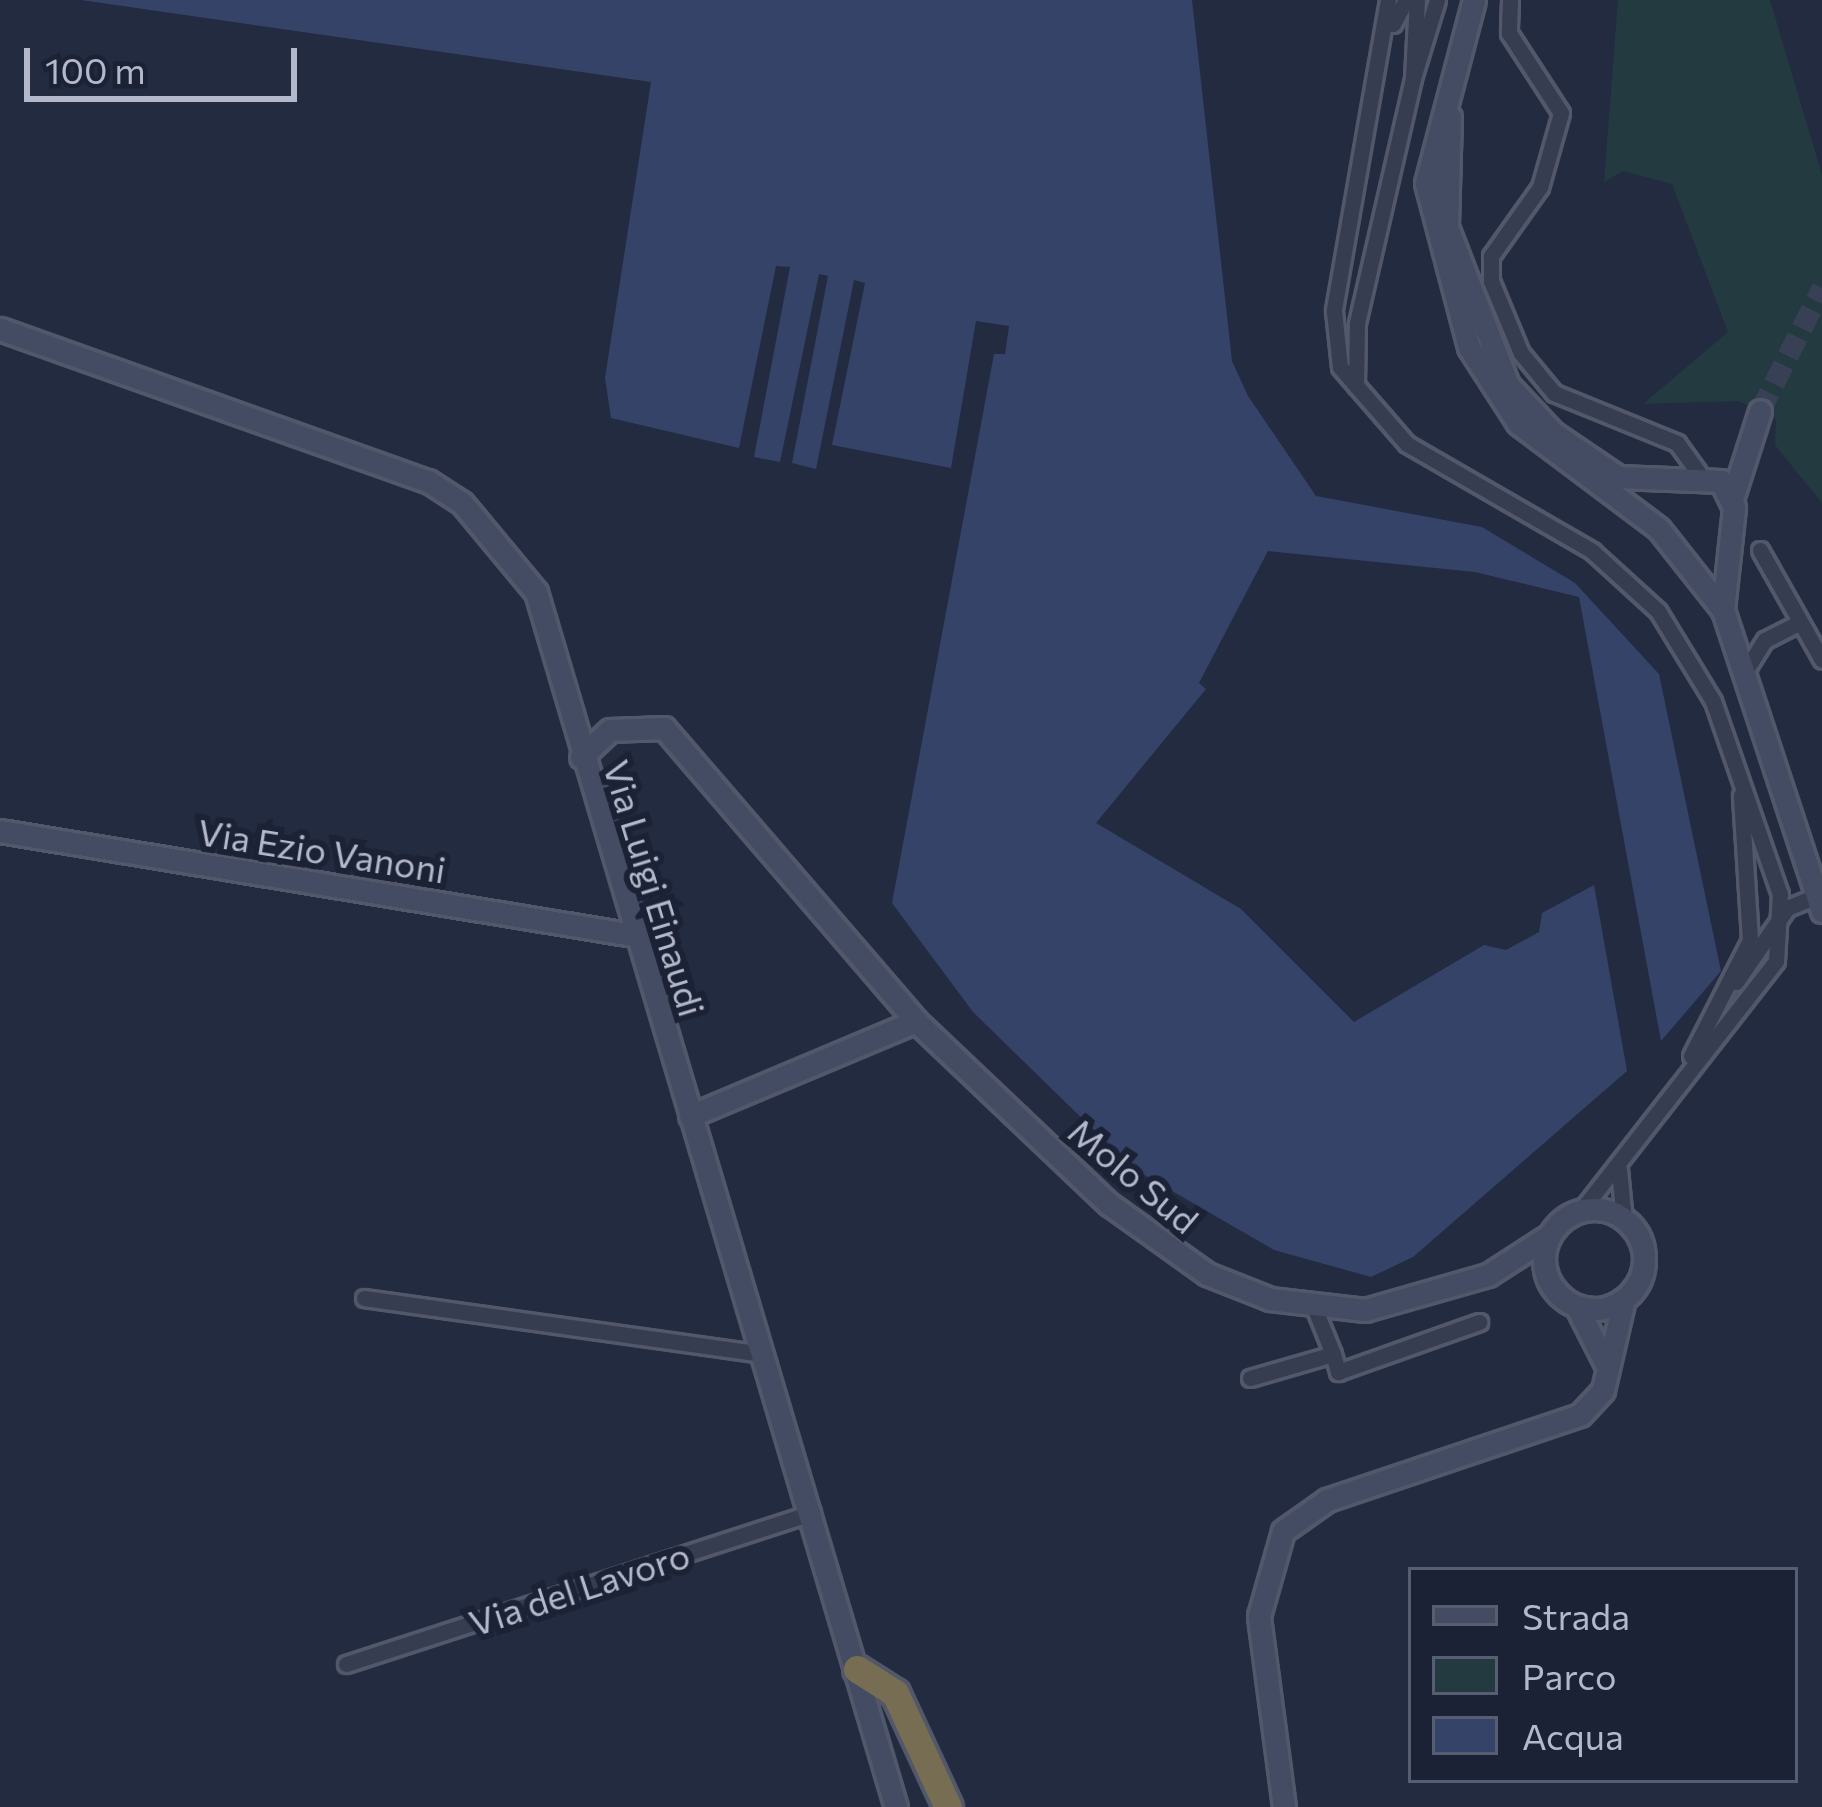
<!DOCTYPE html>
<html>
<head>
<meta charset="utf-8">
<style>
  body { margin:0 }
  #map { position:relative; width:1822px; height:1807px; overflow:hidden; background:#222b40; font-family:Commissioner,sans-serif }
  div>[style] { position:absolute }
  .green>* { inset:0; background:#243a41 }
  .water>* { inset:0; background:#354368 }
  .secondary-tunnel>* { height:21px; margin-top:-10.5px; transform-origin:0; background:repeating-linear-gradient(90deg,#384055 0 21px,transparent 0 31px) }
  .roads { filter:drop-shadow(3px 0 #52586a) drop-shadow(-3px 0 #52586a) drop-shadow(0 3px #52586a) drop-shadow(0 -3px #52586a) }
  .street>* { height:15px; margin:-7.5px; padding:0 7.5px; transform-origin:7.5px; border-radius:7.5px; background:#373d50 }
  .secondary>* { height:21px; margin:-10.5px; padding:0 10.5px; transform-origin:10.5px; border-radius:10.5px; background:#444c63 }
  .secondary>.ring { margin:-10.5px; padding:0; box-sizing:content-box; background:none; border:21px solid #444c63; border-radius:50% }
  .highway>* { height:27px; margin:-13.5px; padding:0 13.5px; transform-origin:13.5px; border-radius:13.5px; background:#766d53 }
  span { translate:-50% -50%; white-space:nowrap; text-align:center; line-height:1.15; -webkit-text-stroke:12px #1c2235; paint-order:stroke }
  .street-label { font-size:36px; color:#b3b9ca }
  .legend { position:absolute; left:1408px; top:1567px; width:390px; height:216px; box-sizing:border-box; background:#1c2235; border:3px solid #585e71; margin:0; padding:15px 21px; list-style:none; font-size:36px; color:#b3b9ca }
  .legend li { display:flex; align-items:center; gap:24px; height:60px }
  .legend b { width:60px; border:3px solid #585e71 }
  .scale { position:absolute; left:24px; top:48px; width:273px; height:54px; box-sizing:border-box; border:6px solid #b3b9ca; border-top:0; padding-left:15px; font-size:36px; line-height:42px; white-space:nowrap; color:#b3b9ca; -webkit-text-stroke:9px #1c2235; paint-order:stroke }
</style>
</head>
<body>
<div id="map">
  <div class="green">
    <div style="clip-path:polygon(1618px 0,1770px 0,1822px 175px,1822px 503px,1775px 445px,1776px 419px,1739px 401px,1643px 404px,1728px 332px,1672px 184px,1623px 171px,1604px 182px)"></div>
  </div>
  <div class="water">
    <div style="clip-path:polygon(81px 0,1192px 0,1232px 361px,1248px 396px,1316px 496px,1482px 527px,1575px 583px,1659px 674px,1721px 971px,1661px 1041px,1579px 597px,1475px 572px,1268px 551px,1199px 683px,1206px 689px,1096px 823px,1241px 909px,1354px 1022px,1484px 945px,1506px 950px,1539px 932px,1542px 913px,1594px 885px,1627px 1071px,1413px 1257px,1371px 1277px,1274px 1250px,1134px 1169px,973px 1012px,892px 903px,994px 354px,1005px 354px,1009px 326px,976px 321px,951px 468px,832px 445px,865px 283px,854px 280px,816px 469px,792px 463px,828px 276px,819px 274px,780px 462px,754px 457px,790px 267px,776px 266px,739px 448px,611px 418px,605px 378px,651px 82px)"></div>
  </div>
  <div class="secondary-tunnel">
    <div style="left:1760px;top:411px;width:138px;rotate:-63.2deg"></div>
  </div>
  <div class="roads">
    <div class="street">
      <div style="left:1388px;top:0;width:316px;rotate:99.9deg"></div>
      <div style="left:1334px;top:311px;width:56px;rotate:83.9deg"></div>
      <div style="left:1340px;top:367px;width:102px;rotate:49deg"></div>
      <div style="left:1407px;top:444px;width:214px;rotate:30deg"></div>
      <div style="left:1592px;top:551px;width:89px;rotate:42.3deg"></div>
      <div style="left:1658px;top:611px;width:105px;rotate:58.6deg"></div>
      <div style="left:1713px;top:701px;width:204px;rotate:70.9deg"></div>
      <div style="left:1780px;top:894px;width:67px;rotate:93.4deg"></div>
      <div style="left:1776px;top:961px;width:317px;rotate:128deg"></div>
      <div style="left:1510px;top:0;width:33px;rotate:92deg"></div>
      <div style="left:1509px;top:33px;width:95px;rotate:57deg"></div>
      <div style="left:1561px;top:113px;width:77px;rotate:105.8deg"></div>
      <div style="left:1540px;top:187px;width:85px;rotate:125.4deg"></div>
      <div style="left:1491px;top:256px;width:25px;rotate:90deg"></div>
      <div style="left:1491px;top:281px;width:78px;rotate:67.4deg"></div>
      <div style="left:1521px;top:353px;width:52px;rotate:50.5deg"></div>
      <div style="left:1554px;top:393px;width:133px;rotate:22.1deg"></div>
      <div style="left:1677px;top:443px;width:36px;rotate:54deg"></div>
      <div style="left:1393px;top:24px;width:27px;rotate:-62deg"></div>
      <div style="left:1413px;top:78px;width:82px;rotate:-72.9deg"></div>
      <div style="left:1356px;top:386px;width:63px;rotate:-89.1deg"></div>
      <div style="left:1357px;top:323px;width:251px;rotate:-77.1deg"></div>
      <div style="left:1413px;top:78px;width:78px;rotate:-87.1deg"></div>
      <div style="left:1760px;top:550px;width:126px;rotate:60.6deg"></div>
      <div style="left:1744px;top:673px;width:39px;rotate:-58deg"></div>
      <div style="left:1765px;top:640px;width:37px;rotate:-27deg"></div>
      <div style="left:1736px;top:982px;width:90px;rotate:-55.4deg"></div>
      <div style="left:1787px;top:908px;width:38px;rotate:-22deg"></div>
      <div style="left:1691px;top:1056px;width:130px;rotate:-63deg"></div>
      <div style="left:1750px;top:940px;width:145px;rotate:-93.6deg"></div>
      <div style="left:1619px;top:1169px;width:51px;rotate:84.4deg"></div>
      <div style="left:364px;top:1298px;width:404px;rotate:8deg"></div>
      <div style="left:1333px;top:1354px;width:19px;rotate:74deg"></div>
      <div style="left:1338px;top:1372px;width:150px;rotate:-19.5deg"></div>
      <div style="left:1250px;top:1378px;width:86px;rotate:-16.1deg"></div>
      <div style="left:1333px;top:1354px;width:51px;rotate:-112deg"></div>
      <div style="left:346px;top:1664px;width:490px;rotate:-18deg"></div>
    </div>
    <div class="secondary">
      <div style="left:1474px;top:0;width:189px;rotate:104.7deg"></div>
      <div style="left:1426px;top:183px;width:170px;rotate:75.3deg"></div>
      <div style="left:1469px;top:347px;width:90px;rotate:57.2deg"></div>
      <div style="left:1518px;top:423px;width:176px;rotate:36.9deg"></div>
      <div style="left:1659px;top:529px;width:103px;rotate:51.7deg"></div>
      <div style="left:1723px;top:610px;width:317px;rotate:71.8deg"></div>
      <div style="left:1450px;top:117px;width:110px;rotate:91.6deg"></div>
      <div style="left:1447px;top:227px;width:169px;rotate:68.9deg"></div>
      <div style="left:1508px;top:385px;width:66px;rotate:46.8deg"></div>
      <div style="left:1553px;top:433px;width:78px;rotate:34.1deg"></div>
      <div style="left:1618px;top:477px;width:103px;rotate:2.2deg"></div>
      <div style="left:1721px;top:481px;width:30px;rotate:64deg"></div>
      <div style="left:1734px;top:508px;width:103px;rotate:96.2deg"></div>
      <div style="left:0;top:329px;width:454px;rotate:19.6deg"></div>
      <div style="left:428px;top:481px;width:40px;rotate:32.9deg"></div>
      <div style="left:462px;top:503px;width:116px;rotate:50.3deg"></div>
      <div style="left:536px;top:592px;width:1267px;rotate:73.5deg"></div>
      <div style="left:1732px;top:499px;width:92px;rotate:-72.3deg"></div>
      <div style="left:581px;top:757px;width:40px;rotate:-43deg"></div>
      <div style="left:610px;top:730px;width:54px;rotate:-2.1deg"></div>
      <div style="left:664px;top:728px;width:386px;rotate:49.3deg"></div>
      <div style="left:916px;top:1021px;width:266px;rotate:43.5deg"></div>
      <div style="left:1109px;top:1204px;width:120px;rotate:35.5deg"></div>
      <div style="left:1207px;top:1274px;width:68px;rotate:21.6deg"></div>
      <div style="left:1270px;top:1299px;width:96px;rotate:6.6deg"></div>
      <div style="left:1365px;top:1310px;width:128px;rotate:-15.9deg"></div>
      <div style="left:1488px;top:1275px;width:74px;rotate:-32.8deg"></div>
      <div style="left:0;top:831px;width:641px;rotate:9.33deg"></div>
      <div style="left:690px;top:1116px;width:245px;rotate:-22.8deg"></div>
      <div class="ring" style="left:1544px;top:1209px;width:79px;height:79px"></div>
      <div style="left:1577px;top:1307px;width:68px;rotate:63.1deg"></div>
      <div style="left:1284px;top:1807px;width:193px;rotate:-97.5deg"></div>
      <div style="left:1259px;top:1616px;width:88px;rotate:-74.2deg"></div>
      <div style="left:1283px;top:1531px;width:54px;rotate:-35.2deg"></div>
      <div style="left:1327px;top:1500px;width:267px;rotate:-18.6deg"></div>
      <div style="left:1580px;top:1415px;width:34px;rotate:-47deg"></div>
      <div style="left:1603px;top:1390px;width:93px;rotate:-77deg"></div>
    </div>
    <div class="highway">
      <div style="left:857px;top:1669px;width:45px;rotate:32.3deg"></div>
      <div style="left:895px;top:1693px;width:126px;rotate:65.1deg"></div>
    </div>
  </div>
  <div class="street-label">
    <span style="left:322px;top:850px;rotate:9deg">Via Ezio Vanoni</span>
    <span style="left:655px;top:888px;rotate:73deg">Via Luigi Einaudi</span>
    <span style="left:1134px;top:1175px;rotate:40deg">Molo Sud</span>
    <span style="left:579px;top:1588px;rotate:-18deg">Via del Lavoro</span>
  </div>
  <ul class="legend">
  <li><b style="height:15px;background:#444c63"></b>Strada</li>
  <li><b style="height:33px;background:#243a41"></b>Parco</li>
  <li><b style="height:33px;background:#354368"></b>Acqua</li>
  </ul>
  <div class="scale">100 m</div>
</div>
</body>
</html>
